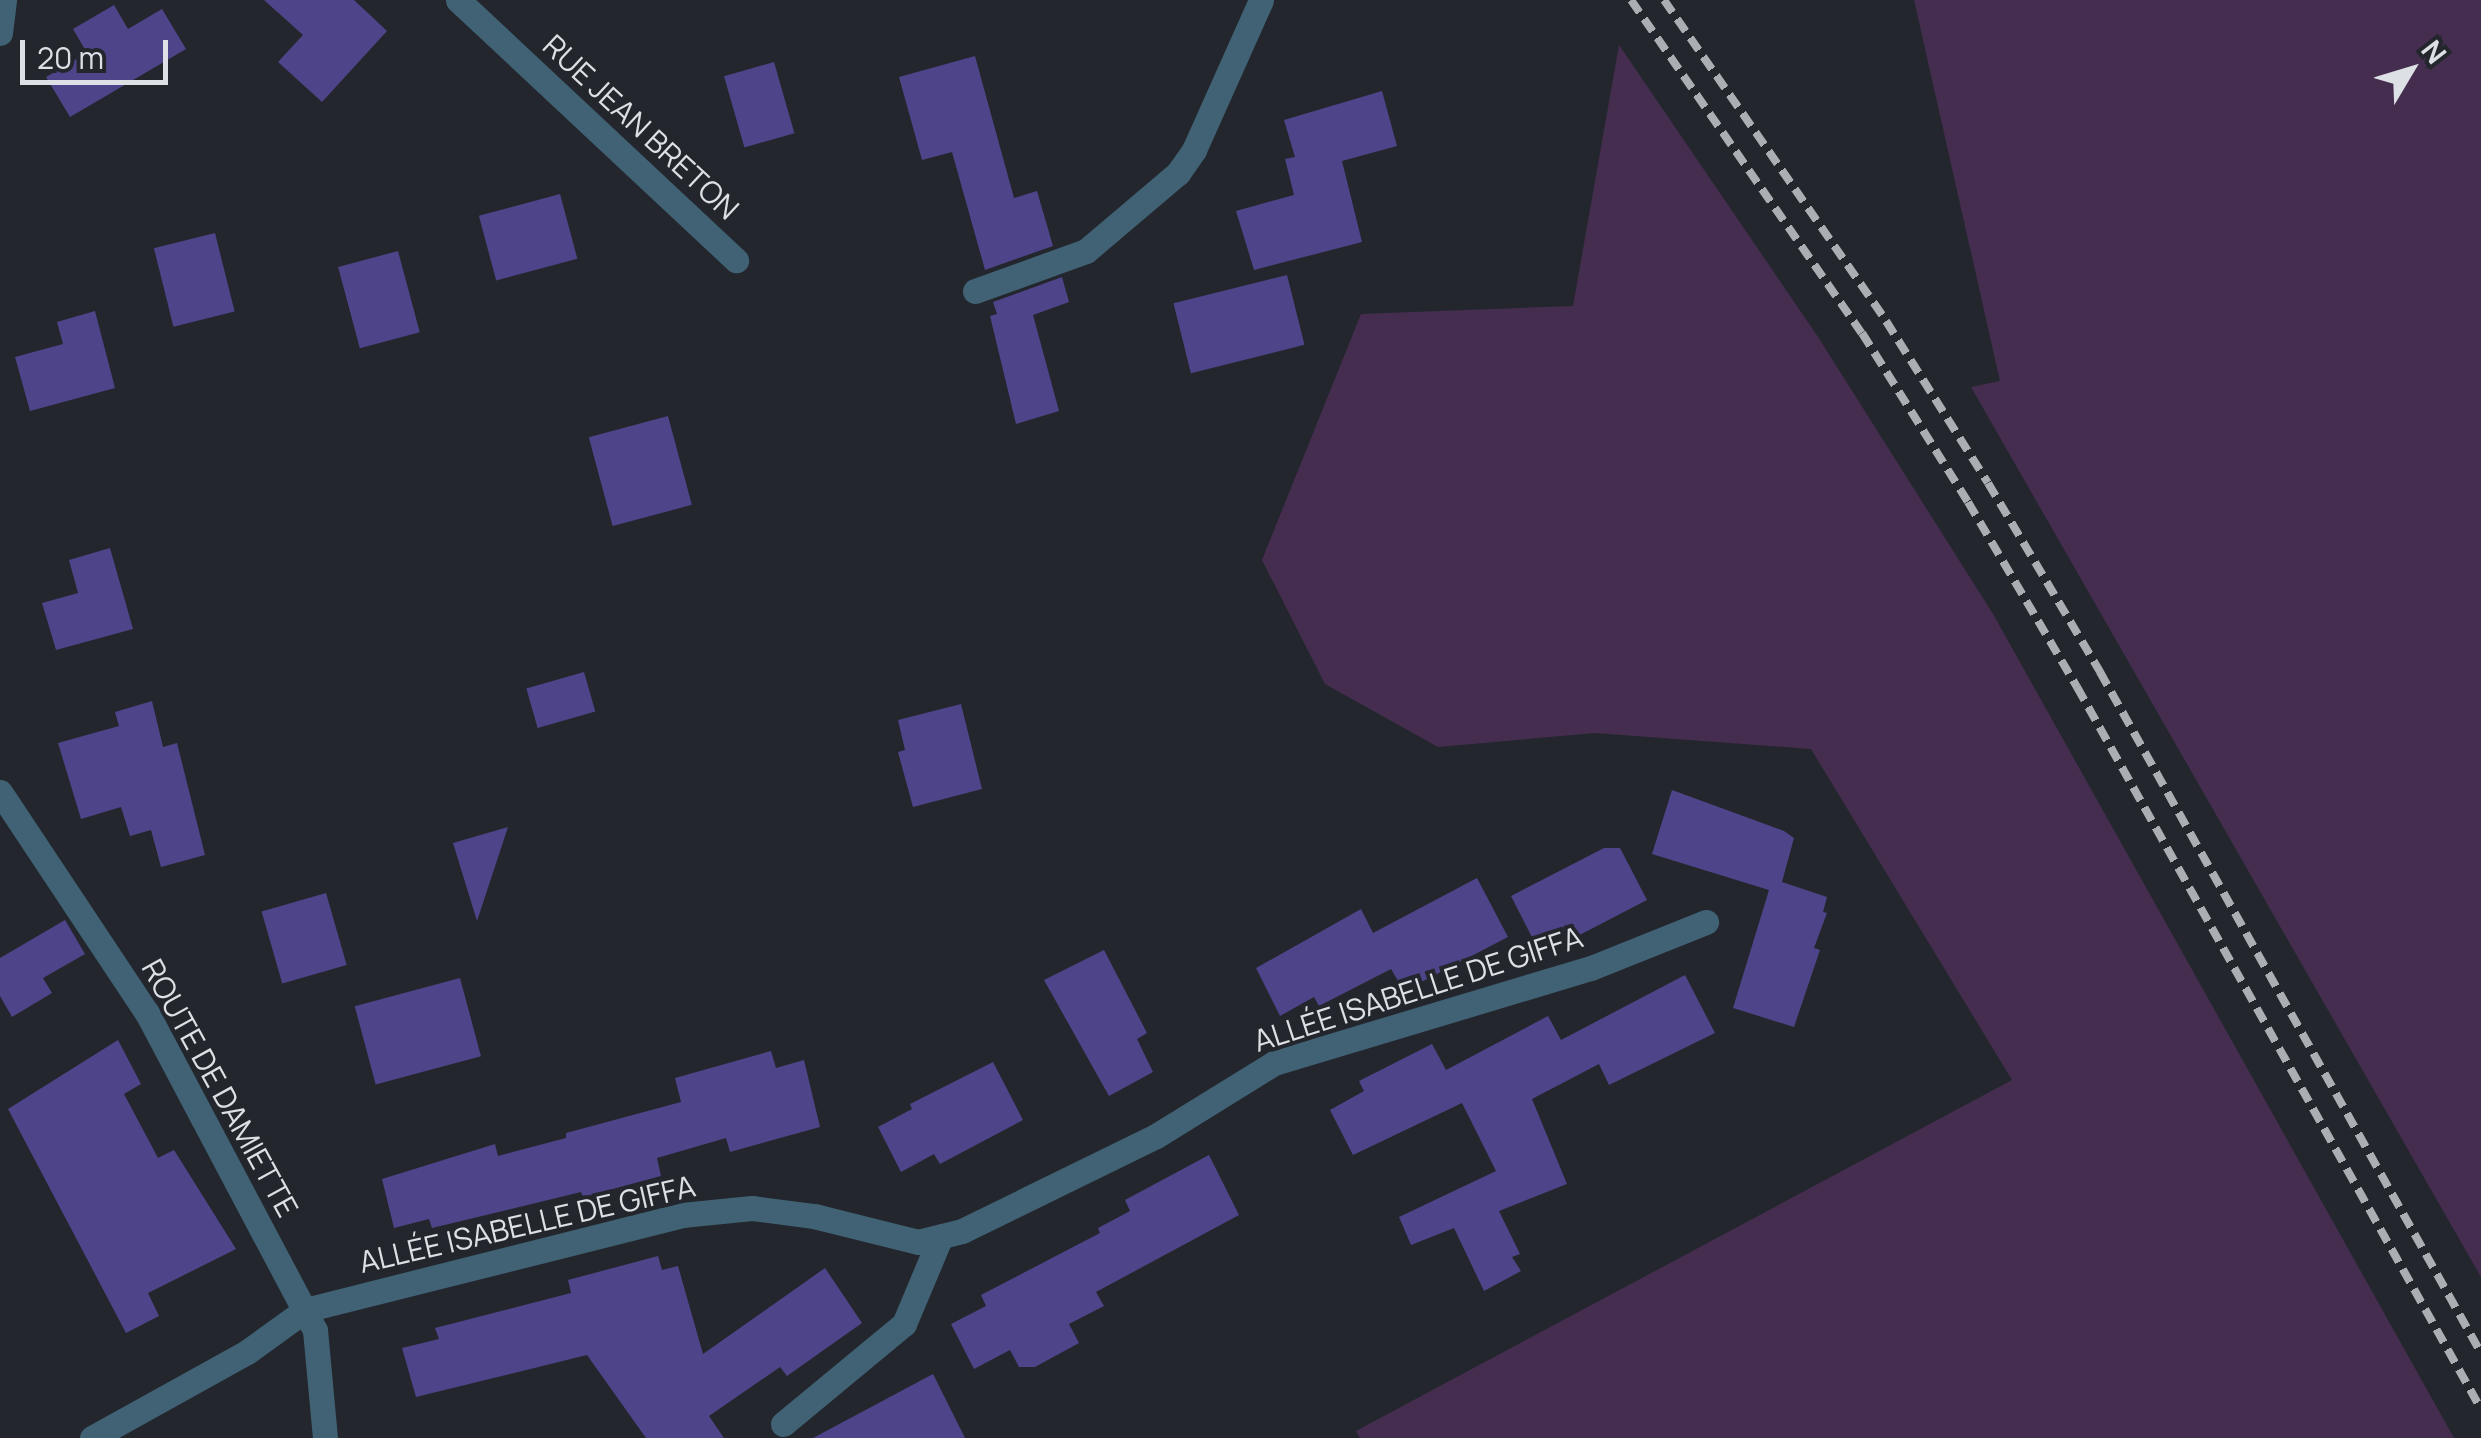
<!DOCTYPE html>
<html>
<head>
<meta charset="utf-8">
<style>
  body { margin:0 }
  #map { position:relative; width:2481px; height:1438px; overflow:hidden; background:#23272d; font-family:Manrope,sans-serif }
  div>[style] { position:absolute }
  .green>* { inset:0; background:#452d50 }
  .building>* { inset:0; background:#4e4489; transform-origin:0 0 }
  .service>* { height:25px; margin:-12.5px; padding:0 12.5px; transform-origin:12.5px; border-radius:12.5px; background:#406274 }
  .minor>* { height:25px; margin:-12.5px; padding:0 12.5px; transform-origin:12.5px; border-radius:12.5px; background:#406274 }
  .tertiary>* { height:25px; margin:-12.5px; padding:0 12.5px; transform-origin:12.5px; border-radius:12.5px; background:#406274 }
  .rail>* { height:8px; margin-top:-4px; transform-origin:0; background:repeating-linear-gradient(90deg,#abafb3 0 15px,transparent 0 23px) }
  span { translate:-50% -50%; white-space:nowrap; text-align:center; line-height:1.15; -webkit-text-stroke:8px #23272d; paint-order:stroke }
  .street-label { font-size:30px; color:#dde0e4 }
  .north { position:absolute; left:2361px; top:20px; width:100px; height:100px; -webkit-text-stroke:8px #23272d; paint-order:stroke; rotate:52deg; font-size:28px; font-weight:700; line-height:40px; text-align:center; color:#dde0e4 }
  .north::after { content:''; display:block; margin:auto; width:35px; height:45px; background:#dde0e4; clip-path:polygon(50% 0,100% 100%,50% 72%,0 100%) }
  .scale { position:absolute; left:20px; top:40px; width:148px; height:45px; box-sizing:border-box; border:5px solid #dde0e4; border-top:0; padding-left:12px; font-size:30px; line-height:35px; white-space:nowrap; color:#dde0e4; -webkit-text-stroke:8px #23272d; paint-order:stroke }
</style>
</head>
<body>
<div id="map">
  <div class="green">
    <div style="clip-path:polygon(1914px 0,2481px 0,2481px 1277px,1971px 387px,2000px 381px)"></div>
    <div style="clip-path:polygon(1619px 45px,1818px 337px,1993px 614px,2454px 1438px,1360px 1438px,1356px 1431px,2012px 1080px,1811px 749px,1595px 733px,1438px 747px,1325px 684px,1262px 560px,1361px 314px,1573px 306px)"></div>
  </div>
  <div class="building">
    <div style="clip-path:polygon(264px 0,354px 0,387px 31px,322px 102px,278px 62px,303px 35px)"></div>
    <div style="clip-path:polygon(114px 5px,128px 29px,162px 9px,186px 49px,70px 117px,46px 77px,87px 53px,73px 29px)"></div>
    <div style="clip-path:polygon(975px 56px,1014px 198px,1037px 191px,1053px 246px,985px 270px,952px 152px,922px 160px,899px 77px)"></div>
    <div style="left:774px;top:62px;width:74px;height:52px;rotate:74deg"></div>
    <div style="clip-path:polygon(1382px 91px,1397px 146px,1342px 161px,1362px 242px,1254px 270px,1236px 211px,1294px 195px,1285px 159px,1295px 157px,1284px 120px)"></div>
    <div style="left:560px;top:194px;width:67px;height:84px;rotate:75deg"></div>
    <div style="left:215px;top:233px;width:81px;height:63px;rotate:76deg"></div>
    <div style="left:398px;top:251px;width:84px;height:62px;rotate:75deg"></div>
    <div style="left:1287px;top:275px;width:72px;height:117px;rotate:76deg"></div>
    <div style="clip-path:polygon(1062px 277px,1069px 302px,1033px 315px,1059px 411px,1016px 424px,990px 316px,997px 314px,993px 302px)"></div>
    <div style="clip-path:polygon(95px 311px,115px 388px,30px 411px,15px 357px,63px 344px,57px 322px)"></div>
    <div style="left:668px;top:416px;width:92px;height:82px;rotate:75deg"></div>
    <div style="clip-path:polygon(110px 548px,133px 629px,56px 650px,42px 603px,78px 593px,69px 560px)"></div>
    <div style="left:584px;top:672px;width:41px;height:60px;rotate:74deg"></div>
    <div style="clip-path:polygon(152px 701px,163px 747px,177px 743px,205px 855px,161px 867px,151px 830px,130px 836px,121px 807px,81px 819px,58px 743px,119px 726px,115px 712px)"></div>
    <div style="clip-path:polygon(961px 704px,982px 789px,913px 807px,898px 752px,905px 750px,898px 720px)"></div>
    <div style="clip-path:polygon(1672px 790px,1784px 831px,1794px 838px,1782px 882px,1827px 897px,1823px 912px,1827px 913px,1814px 948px,1820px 950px,1794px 1027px,1733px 1008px,1769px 890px,1652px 854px)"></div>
    <div style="clip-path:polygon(508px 827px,477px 921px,453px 843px)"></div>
    <div style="clip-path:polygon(1604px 848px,1620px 848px,1647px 900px,1541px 955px,1511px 896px)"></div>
    <div style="clip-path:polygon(1477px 878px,1508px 937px,1404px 991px,1391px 969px,1319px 1006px,1314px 997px,1280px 1016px,1256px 968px,1361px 909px,1373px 933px)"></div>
    <div style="left:326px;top:893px;width:75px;height:67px;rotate:74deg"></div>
    <div style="clip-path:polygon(65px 920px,85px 954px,43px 978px,52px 993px,12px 1017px,0 996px,0 958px)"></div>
    <div style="clip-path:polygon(1104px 950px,1147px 1033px,1137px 1039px,1153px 1072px,1109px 1096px,1044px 980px)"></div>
    <div style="clip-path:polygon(1685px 975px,1715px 1033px,1609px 1085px,1599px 1064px,1532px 1099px,1567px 1184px,1499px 1211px,1520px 1254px,1512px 1257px,1521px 1271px,1484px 1291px,1454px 1228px,1411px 1245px,1399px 1217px,1496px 1171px,1462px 1103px,1353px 1155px,1330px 1110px,1364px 1091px,1359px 1081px,1432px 1044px,1446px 1070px,1548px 1016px,1561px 1040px)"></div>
    <div style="left:460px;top:978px;width:81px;height:109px;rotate:75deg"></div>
    <div style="clip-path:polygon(118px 1040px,141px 1084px,124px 1094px,158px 1158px,174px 1150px,236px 1249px,148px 1293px,159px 1316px,126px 1333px,8px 1109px)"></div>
    <div style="clip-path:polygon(771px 1051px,776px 1068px,804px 1060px,820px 1127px,730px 1152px,726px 1138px,657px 1158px,661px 1176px,583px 1197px,581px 1192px,432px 1228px,429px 1219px,394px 1228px,382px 1179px,495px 1144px,498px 1156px,566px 1138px,566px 1133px,681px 1102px,675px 1078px)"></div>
    <div style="clip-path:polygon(993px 1062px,1023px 1120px,940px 1164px,934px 1154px,901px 1172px,878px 1127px,912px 1109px,910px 1104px)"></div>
    <div style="clip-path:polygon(1209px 1155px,1239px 1215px,1096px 1292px,1104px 1306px,1069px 1324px,1079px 1343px,1035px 1367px,1019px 1367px,1010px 1350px,974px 1369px,951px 1324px,986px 1306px,981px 1295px,1100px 1233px,1098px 1228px,1130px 1211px,1125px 1200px)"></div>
    <div style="clip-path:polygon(658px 1256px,662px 1270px,678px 1266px,703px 1354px,825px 1268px,862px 1323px,787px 1376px,780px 1367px,709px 1416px,724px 1438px,646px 1438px,587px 1355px,416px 1397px,402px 1348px,439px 1339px,435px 1328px,571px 1293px,568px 1280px)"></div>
    <div style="clip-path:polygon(933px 1374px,965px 1438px,813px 1438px)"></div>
  </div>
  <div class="service">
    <div style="left:0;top:33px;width:33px;rotate:-83deg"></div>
    <div style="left:92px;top:1438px;width:177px;rotate:-29deg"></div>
    <div style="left:247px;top:1352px;width:72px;rotate:-35.9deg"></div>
  </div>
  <div class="minor">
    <div style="left:458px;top:0;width:381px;rotate:43.1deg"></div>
    <div style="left:975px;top:291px;width:118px;rotate:-19.8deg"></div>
    <div style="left:1086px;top:251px;width:121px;rotate:-40.3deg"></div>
    <div style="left:1178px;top:173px;width:28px;rotate:-55deg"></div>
    <div style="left:1194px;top:150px;width:164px;rotate:-65.9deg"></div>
    <div style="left:305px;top:1310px;width:389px;rotate:-14.1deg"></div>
    <div style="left:682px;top:1215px;width:70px;rotate:-5.7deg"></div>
    <div style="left:752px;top:1208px;width:63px;rotate:7.4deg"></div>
    <div style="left:814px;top:1216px;width:107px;rotate:14deg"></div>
    <div style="left:918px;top:1242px;width:45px;rotate:-14deg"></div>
    <div style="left:962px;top:1231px;width:216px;rotate:-26.1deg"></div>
    <div style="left:1156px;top:1136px;width:139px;rotate:-31.7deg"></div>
    <div style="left:1274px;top:1063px;width:331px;rotate:-16.7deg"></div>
    <div style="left:1591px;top:968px;width:124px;rotate:-21.8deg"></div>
    <div style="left:783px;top:1424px;width:157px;rotate:-39.6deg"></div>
    <div style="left:904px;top:1324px;width:95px;rotate:-67.2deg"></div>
  </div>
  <div class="tertiary">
    <div style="left:0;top:792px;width:265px;rotate:56.4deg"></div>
    <div style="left:147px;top:1013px;width:359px;rotate:62.1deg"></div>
    <div style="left:315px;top:1330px;width:108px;rotate:84.7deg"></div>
  </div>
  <div class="rail">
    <div style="left:1631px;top:0;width:405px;rotate:55.3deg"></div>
    <div style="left:1862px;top:333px;width:199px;rotate:57.9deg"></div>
    <div style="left:1968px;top:502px;width:215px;rotate:59.5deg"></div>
    <div style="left:2077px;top:687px;width:827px;rotate:60.77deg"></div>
    <div style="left:1664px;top:0;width:390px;rotate:55.3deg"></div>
    <div style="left:1886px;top:321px;width:191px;rotate:57.8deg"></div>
    <div style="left:1988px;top:483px;width:220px;rotate:59.3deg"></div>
    <div style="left:2100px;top:672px;width:780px;rotate:60.77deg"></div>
  </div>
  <div class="street-label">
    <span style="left:641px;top:127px;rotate:43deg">RUE JEAN BRETON</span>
    <span style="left:1418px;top:989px;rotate:-18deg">ALLÉE ISABELLE DE GIFFA</span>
    <span style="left:220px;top:1088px;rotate:61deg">ROUTE DE DAMIETTE</span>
    <span style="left:527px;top:1224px;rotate:-13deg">ALLÉE ISABELLE DE GIFFA</span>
  </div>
  <div class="north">N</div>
  <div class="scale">20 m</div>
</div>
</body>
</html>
